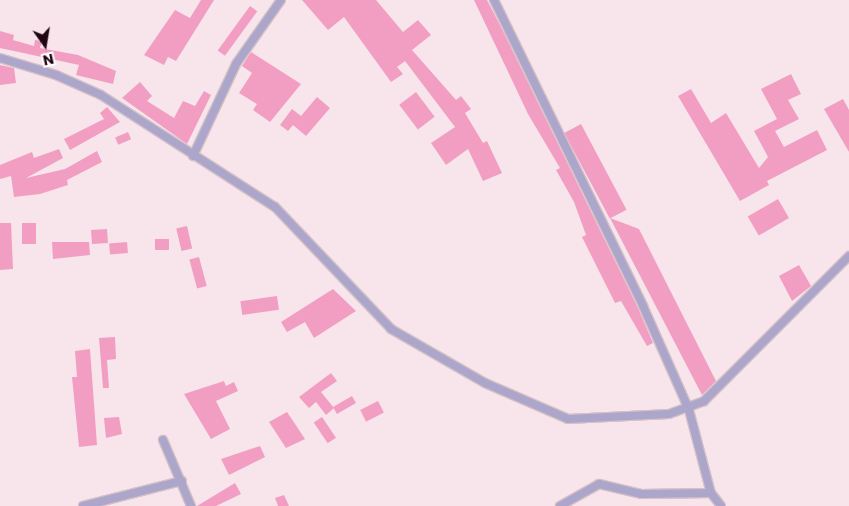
<!DOCTYPE html>
<html>
<head>
<meta charset="utf-8">
<style>
  body { margin:0 }
  #map { position:relative; width:849px; height:506px; overflow:hidden; background:#f7e5eb; font-family:Poppins,sans-serif }
  div>[style] { position:absolute }
  .building>* { inset:0; background:#f29ec2; transform-origin:0 0 }
  .roads { filter:drop-shadow(1px 0 #d5c1c8) drop-shadow(-1px 0 #d5c1c8) drop-shadow(0 1px #d5c1c8) drop-shadow(0 -1px #d5c1c8) }
  .minor>* { height:8px; margin:-4px; padding:0 4px; transform-origin:4px; border-radius:4px; background:#aca6ca }
  span { translate:-50% -50%; white-space:nowrap; text-align:center; line-height:1.15; -webkit-text-stroke:4px #fff; paint-order:stroke }
  .north { position:absolute; left:20px; top:20px; width:50px; height:50px; -webkit-text-stroke:4px #fff; paint-order:stroke; rotate:167deg; font-size:14px; font-weight:700; line-height:20px; text-align:center; color:#220513 }
  .north::after { content:''; display:block; margin:auto; width:18px; height:22px; background:#220513; clip-path:polygon(50% 0,100% 100%,50% 72%,0 100%) }
</style>
</head>
<body>
<div id="map">
  <div class="building">
    <div style="clip-path:polygon(201px 0,214px 0,176px 61px,168px 57px,164px 65px,144px 55px,175px 10px,190px 18px)"></div>
    <div style="clip-path:polygon(302px 0,376px 0,403px 32px,418px 20px,431px 35px,412px 50px,456px 100px,461px 96px,471px 109px,465px 113px,483px 143px,487px 141px,502px 173px,483px 181px,468px 149px,446px 165px,431px 143px,455px 127px,405px 61px,397px 67px,403px 74px,391px 82px,344px 17px,328px 30px)"></div>
    <div style="clip-path:polygon(474px 0,487px 0,501px 27px,638px 308px,653px 343px,647px 346px,621px 301px,615px 303px,582px 237px,586px 235px,574px 202px,556px 170px,560px 168px,528px 114px)"></div>
    <div style="left:250px;top:6px;width:9px;height:55px;rotate:36deg"></div>
    <div style="clip-path:polygon(0 31px,14px 35px,13px 40px,34px 46px,35px 40px,42px 41px,40px 48px,78px 55px,116px 71px,113px 84px,76px 75px,79px 65px,0 48px)"></div>
    <div style="clip-path:polygon(251px 52px,301px 84px,270px 122px,253px 110px,257px 104px,239px 93px,252px 73px,242px 66px)"></div>
    <div style="clip-path:polygon(0 65px,14px 68px,16px 83px,0 85px)"></div>
    <div style="clip-path:polygon(791px 74px,801px 94px,788px 100px,799px 119px,775px 131px,784px 147px,817px 130px,827px 150px,767px 181px,769px 185px,740px 201px,678px 96px,691px 89px,711px 123px,726px 113px,759px 168px,768px 157px,754px 131px,777px 119px,761px 89px)"></div>
    <div style="clip-path:polygon(140px 82px,152px 96px,147px 101px,174px 118px,183px 101px,195px 106px,204px 91px,211px 95px,187px 144px,122px 98px)"></div>
    <div style="left:416px;top:92px;width:31px;height:21px;rotate:53deg"></div>
    <div style="clip-path:polygon(317px 97px,330px 108px,306px 136px,293px 125px,288px 131px,280px 125px,292px 109px,301px 116px)"></div>
    <div style="clip-path:polygon(843px 99px,849px 110px,849px 152px,824px 109px)"></div>
    <div style="clip-path:polygon(107px 107px,120px 122px,70px 150px,64px 139px,104px 119px,100px 113px)"></div>
    <div style="left:581px;top:124px;width:97px;height:19px;rotate:62deg"></div>
    <div style="left:128px;top:132px;width:8px;height:14px;rotate:67deg"></div>
    <div style="clip-path:polygon(59px 149px,63px 158px,26px 178px,65px 169px,97px 151px,102px 162px,67px 180px,68px 185px,40px 194px,14px 197px,11px 176px,0 179px,0 165px,32px 152px,34px 158px)"></div>
    <div style="left:778px;top:199px;width:22px;height:35px;rotate:60deg"></div>
    <div style="clip-path:polygon(610px 218px,639px 229px,716px 381px,702px 395px)"></div>
    <div style="clip-path:polygon(0 223px,11px 223px,13px 269px,0 270px)"></div>
    <div style="left:22px;top:223px;width:14px;height:21px"></div>
    <div style="left:187px;top:226px;width:23px;height:11px;rotate:77deg"></div>
    <div style="left:107px;top:229px;width:14px;height:16px;rotate:86deg"></div>
    <div style="left:169px;top:239px;width:11px;height:14px;rotate:90deg"></div>
    <div style="clip-path:polygon(52px 242px,89px 242px,90px 255px,53px 259px)"></div>
    <div style="left:127px;top:242px;width:11px;height:18px;rotate:85deg"></div>
    <div style="left:199px;top:257px;width:30px;height:10px;rotate:75deg"></div>
    <div style="clip-path:polygon(799px 265px,811px 286px,792px 301px,779px 276px)"></div>
    <div style="clip-path:polygon(333px 289px,356px 311px,314px 338px,305px 322px,287px 332px,281px 322px)"></div>
    <div style="left:277px;top:296px;width:14px;height:37px;rotate:82deg"></div>
    <div style="clip-path:polygon(115px 337px,116px 359px,107px 360px,109px 388px,103px 388px,99px 338px)"></div>
    <div style="clip-path:polygon(90px 349px,97px 445px,79px 447px,72px 377px,77px 377px,75px 351px)"></div>
    <div style="clip-path:polygon(331px 373px,337px 381px,321px 392px,334px 408px,326px 415px,316px 402px,309px 408px,299px 397px)"></div>
    <div style="clip-path:polygon(224px 381px,226px 386px,234px 382px,238px 391px,216px 401px,230px 429px,211px 439px,184px 394px)"></div>
    <div style="left:352px;top:396px;width:8px;height:22px;rotate:60deg"></div>
    <div style="left:378px;top:401px;width:13px;height:20px;rotate:63deg"></div>
    <div style="clip-path:polygon(287px 412px,305px 439px,286px 448px,269px 422px)"></div>
    <div style="clip-path:polygon(119px 417px,122px 434px,106px 438px,104px 418px)"></div>
    <div style="left:322px;top:417px;width:25px;height:10px;rotate:56deg"></div>
    <div style="clip-path:polygon(260px 446px,265px 457px,229px 475px,221px 459px)"></div>
    <div style="clip-path:polygon(235px 483px,241px 494px,216px 506px,197px 506px)"></div>
    <div style="clip-path:polygon(284px 495px,289px 506px,278px 506px,275px 498px)"></div>
  </div>
  <div class="roads">
    <div class="minor">
      <div style="left:494px;top:0;width:340px;rotate:64deg"></div>
      <div style="left:643px;top:306px;width:114px;rotate:66.1deg"></div>
      <div style="left:689px;top:410px;width:86px;rotate:75.2deg"></div>
      <div style="left:711px;top:493px;width:16px;rotate:52deg"></div>
      <div style="left:0;top:58px;width:59px;rotate:16.9deg"></div>
      <div style="left:56px;top:75px;width:49px;rotate:24deg"></div>
      <div style="left:101px;top:95px;width:207px;rotate:32.8deg"></div>
      <div style="left:275px;top:207px;width:168px;rotate:46.4deg"></div>
      <div style="left:391px;top:329px;width:108px;rotate:29.9deg"></div>
      <div style="left:485px;top:383px;width:90px;rotate:23.4deg"></div>
      <div style="left:568px;top:419px;width:101px;rotate:-2.8deg"></div>
      <div style="left:669px;top:414px;width:37px;rotate:-20deg"></div>
      <div style="left:704px;top:401px;width:205px;rotate:-45deg"></div>
      <div style="left:193px;top:156px;width:102px;rotate:-64.9deg"></div>
      <div style="left:236px;top:64px;width:78px;rotate:-54.9deg"></div>
      <div style="left:163px;top:440px;width:72px;rotate:67deg"></div>
      <div style="left:83px;top:506px;width:102px;rotate:-14.2deg"></div>
      <div style="left:560px;top:506px;width:45px;rotate:-29.4deg"></div>
      <div style="left:599px;top:484px;width:43px;rotate:13.4deg"></div>
      <div style="left:641px;top:494px;width:70px;rotate:-0.8deg"></div>
    </div>
  </div>
  <div class="north">N</div>
</div>
</body>
</html>
